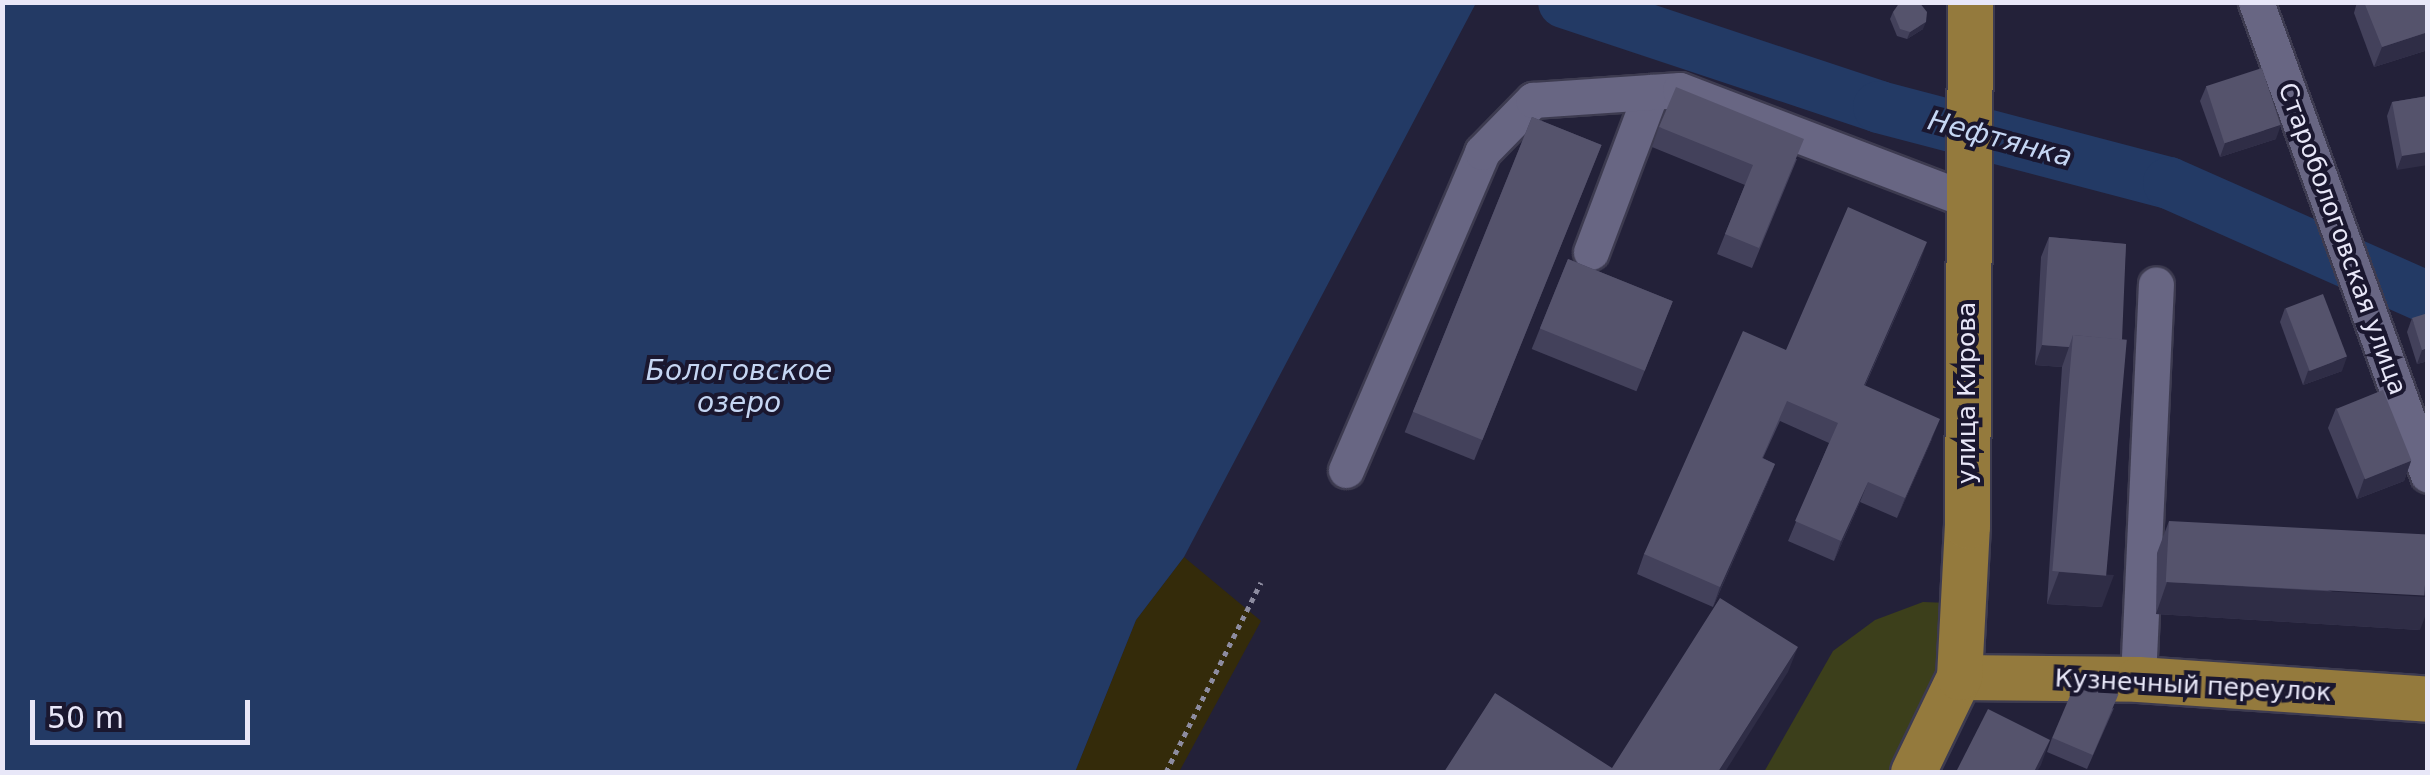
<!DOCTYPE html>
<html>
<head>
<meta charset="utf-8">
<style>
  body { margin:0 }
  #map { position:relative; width:2430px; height:775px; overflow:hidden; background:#232139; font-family:"DejaVu Sans",sans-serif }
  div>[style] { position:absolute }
  .green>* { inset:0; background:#3c3f1b }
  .sand>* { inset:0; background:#342b0a }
  .water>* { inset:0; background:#233a65 }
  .river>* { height:52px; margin:-26px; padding:0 26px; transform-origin:26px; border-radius:26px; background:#233a65 }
  .path>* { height:5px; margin-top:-2.5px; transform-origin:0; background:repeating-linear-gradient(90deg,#8d8ca0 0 5px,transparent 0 10px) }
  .roads { filter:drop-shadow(2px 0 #3d3b50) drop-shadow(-2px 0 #3d3b50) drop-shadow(0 2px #3d3b50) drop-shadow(0 -2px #3d3b50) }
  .minor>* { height:35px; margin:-17.5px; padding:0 17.5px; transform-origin:17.5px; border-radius:17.5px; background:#686683 }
  .major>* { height:45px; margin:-22.5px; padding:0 22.5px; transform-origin:22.5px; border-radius:22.5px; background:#947a3d }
  .wall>* { inset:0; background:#43415b; transform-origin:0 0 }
  .shaded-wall>* { inset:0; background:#2f2d46 }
  .building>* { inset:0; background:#55536c; transform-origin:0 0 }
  span { translate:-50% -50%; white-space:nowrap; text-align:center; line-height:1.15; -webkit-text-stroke:8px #1a172f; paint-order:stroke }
  .street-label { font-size:25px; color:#e8e7f8 }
  .water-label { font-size:28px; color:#c5d6f3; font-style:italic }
  .frame { position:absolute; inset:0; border:5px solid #e8e7f8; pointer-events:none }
  .scale { position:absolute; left:30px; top:700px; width:220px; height:45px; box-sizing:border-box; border:5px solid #e8e7f8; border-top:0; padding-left:12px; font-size:30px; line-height:35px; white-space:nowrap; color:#e8e7f8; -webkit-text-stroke:8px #1a172f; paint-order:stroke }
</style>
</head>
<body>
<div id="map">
  <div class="green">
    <div style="clip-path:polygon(1923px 602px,1949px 603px,1944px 658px,1911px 772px,1764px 772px,1833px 651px,1875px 620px)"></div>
  </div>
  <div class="sand">
    <div style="clip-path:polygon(1184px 557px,1261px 621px,1179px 772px,1075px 772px,1136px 620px)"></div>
  </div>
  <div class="water">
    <div style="clip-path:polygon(2px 3px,3px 2px,1476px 3px,1184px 557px,1136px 620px,1075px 772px,3px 772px)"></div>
  </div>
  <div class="river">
    <div style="left:1564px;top:2px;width:332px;rotate:18.4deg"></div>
    <div style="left:1879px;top:107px;width:300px;rotate:14.7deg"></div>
    <div style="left:2169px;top:183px;width:283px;rotate:23.9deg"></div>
  </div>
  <div class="path">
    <div style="left:1166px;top:772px;width:212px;rotate:-63.4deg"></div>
  </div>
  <div class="roads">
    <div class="minor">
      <div style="left:2256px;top:2px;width:503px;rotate:70.02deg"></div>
      <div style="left:1591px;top:252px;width:171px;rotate:-69.4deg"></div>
      <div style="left:1346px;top:470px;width:346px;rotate:-66.8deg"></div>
      <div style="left:1482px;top:152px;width:73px;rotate:-45.6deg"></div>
      <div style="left:1533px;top:100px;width:147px;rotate:-3.9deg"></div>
      <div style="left:1680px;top:90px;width:306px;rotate:20.9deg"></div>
      <div style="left:2138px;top:679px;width:395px;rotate:-87.4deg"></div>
    </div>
    <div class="major">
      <div style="left:1959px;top:677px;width:179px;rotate:0.6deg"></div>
      <div style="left:2138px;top:679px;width:291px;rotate:3.9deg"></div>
      <div style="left:1913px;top:772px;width:106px;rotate:-64.2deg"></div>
      <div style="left:1959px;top:677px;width:151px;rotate:-87deg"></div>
      <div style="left:1967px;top:526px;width:524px;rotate:-89.67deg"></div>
    </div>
  </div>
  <div class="wall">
    <div style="clip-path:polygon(2357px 2px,2428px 2px,2428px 50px,2374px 67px,2354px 13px)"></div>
    <div style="clip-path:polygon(1893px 12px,1923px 29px,1907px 39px,1897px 36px,1890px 19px)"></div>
    <div style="clip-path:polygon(2206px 87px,2276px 139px,2220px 157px,2200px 101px)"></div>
    <div style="clip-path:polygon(2428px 96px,2397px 170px,2387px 116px,2392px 102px)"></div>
    <div style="left:1532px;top:117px;width:75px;height:340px;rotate:22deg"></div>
    <div style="clip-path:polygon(1659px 127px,1797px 159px,1752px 268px,1717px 254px,1745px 185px,1652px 147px)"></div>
    <div style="clip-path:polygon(2049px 237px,2126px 244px,2102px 607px,2047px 604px,2062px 367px,2035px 365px,2041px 257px)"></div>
    <div style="left:1568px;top:259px;width:113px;height:97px;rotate:22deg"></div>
    <div style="clip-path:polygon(1920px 262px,1865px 386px,1932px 439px,1897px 518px,1860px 502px,1834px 561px,1788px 541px,1829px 443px,1780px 421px,1763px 458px,1775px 464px,1767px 484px,1713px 607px,1637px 574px,1644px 554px,1786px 350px)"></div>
    <div style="clip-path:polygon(2285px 308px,2342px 371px,2303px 385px,2280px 322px)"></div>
    <div style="clip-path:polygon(2412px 318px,2428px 361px,2417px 364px,2407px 332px)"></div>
    <div style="clip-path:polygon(2336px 408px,2411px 461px,2404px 481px,2357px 499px,2328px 428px)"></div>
    <div style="clip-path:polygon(2169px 521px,2420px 630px,2156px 614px,2157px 553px)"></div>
    <div style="clip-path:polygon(2114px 708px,2087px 769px,2047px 752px,2052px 738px)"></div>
  </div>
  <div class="shaded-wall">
    <div style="clip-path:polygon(1926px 22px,1923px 29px,1907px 39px,1910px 32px)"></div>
    <div style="clip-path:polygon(2428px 32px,2428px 50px,2374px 67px,2382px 47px)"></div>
    <div style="clip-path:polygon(2281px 125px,2276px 139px,2220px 157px,2225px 143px)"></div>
    <div style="clip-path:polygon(2428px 152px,2428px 165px,2397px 170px,2402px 156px)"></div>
    <div style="clip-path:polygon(1927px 242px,1920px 262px,1856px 405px,1864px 385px)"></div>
    <div style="clip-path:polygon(2042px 345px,2069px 347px,2062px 367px,2035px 365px)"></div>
    <div style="clip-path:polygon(2428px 348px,2428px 361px,2417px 364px,2422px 350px)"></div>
    <div style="clip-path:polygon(2347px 357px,2342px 371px,2303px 385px,2308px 371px)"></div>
    <div style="clip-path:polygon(1940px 419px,1932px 439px,1897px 518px,1905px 498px)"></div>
    <div style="clip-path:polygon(2411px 461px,2404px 481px,2357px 499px,2364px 479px)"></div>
    <div style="clip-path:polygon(1775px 464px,1767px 484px,1713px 607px,1720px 587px)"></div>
    <div style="clip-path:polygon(1868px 482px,1860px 502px,1834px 561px,1841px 541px)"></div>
    <div style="clip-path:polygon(2059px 572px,2114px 575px,2102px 607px,2047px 604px)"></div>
    <div style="clip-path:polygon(2167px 582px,2428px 597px,2428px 609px,2420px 630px,2156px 614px)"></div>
    <div style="clip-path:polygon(1798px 647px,1788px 672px,1725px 772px,1718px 772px)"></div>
    <div style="clip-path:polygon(2050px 740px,2041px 765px,2037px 772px,2034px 772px)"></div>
  </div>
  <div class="building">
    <div style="clip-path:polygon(1900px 2px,1919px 2px,1927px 12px,1926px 22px,1910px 32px,1900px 29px,1893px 12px)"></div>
    <div style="clip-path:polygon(2364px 2px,2428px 2px,2428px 32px,2382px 47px)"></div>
    <div style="left:2262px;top:68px;width:60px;height:59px;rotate:72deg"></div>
    <div style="clip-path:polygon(1676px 87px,1804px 139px,1759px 248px,1725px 234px,1753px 165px,1659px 127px)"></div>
    <div style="clip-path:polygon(2428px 96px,2428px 152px,2402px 156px,2392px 102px)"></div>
    <div style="left:1532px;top:117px;width:75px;height:318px;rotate:22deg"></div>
    <div style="clip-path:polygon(1848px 207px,1927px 242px,1864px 385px,1940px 419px,1905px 498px,1868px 482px,1841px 541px,1795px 521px,1838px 423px,1787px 401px,1762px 458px,1775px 464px,1720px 587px,1644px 554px,1743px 331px,1786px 350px)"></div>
    <div style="clip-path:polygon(2049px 237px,2126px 244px,2122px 340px,2073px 335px,2069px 347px,2042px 345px)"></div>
    <div style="left:1568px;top:259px;width:113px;height:75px;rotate:22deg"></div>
    <div style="left:2323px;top:294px;width:67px;height:40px;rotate:69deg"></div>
    <div style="clip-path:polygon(2428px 313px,2428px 348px,2422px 350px,2412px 318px)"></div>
    <div style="left:2073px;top:335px;width:54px;height:237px;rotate:5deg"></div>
    <div style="left:2383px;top:390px;width:76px;height:50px;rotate:68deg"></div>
    <div style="left:2169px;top:521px;width:259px;height:61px;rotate:3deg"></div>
    <div style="clip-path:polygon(1720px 598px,1798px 647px,1718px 772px,1444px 772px,1495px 693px,1612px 768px)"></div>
    <div style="left:2078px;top:677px;width:44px;height:66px;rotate:23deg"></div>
    <div style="clip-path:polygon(1988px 709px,2050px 740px,2034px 772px,1956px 772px)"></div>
  </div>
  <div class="street-label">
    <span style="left:2342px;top:239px;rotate:70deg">Старобологовская улица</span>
    <span style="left:1967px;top:393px;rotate:-90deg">улица Кирова</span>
    <span style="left:2193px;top:686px;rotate:3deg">Кузнечный переулок</span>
  </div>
  <div class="water-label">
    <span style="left:2000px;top:139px;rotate:15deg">Нефтянка</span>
    <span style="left:739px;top:387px">Бологовское<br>озеро</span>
  </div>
  <div class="frame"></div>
  <div class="scale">50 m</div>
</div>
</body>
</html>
